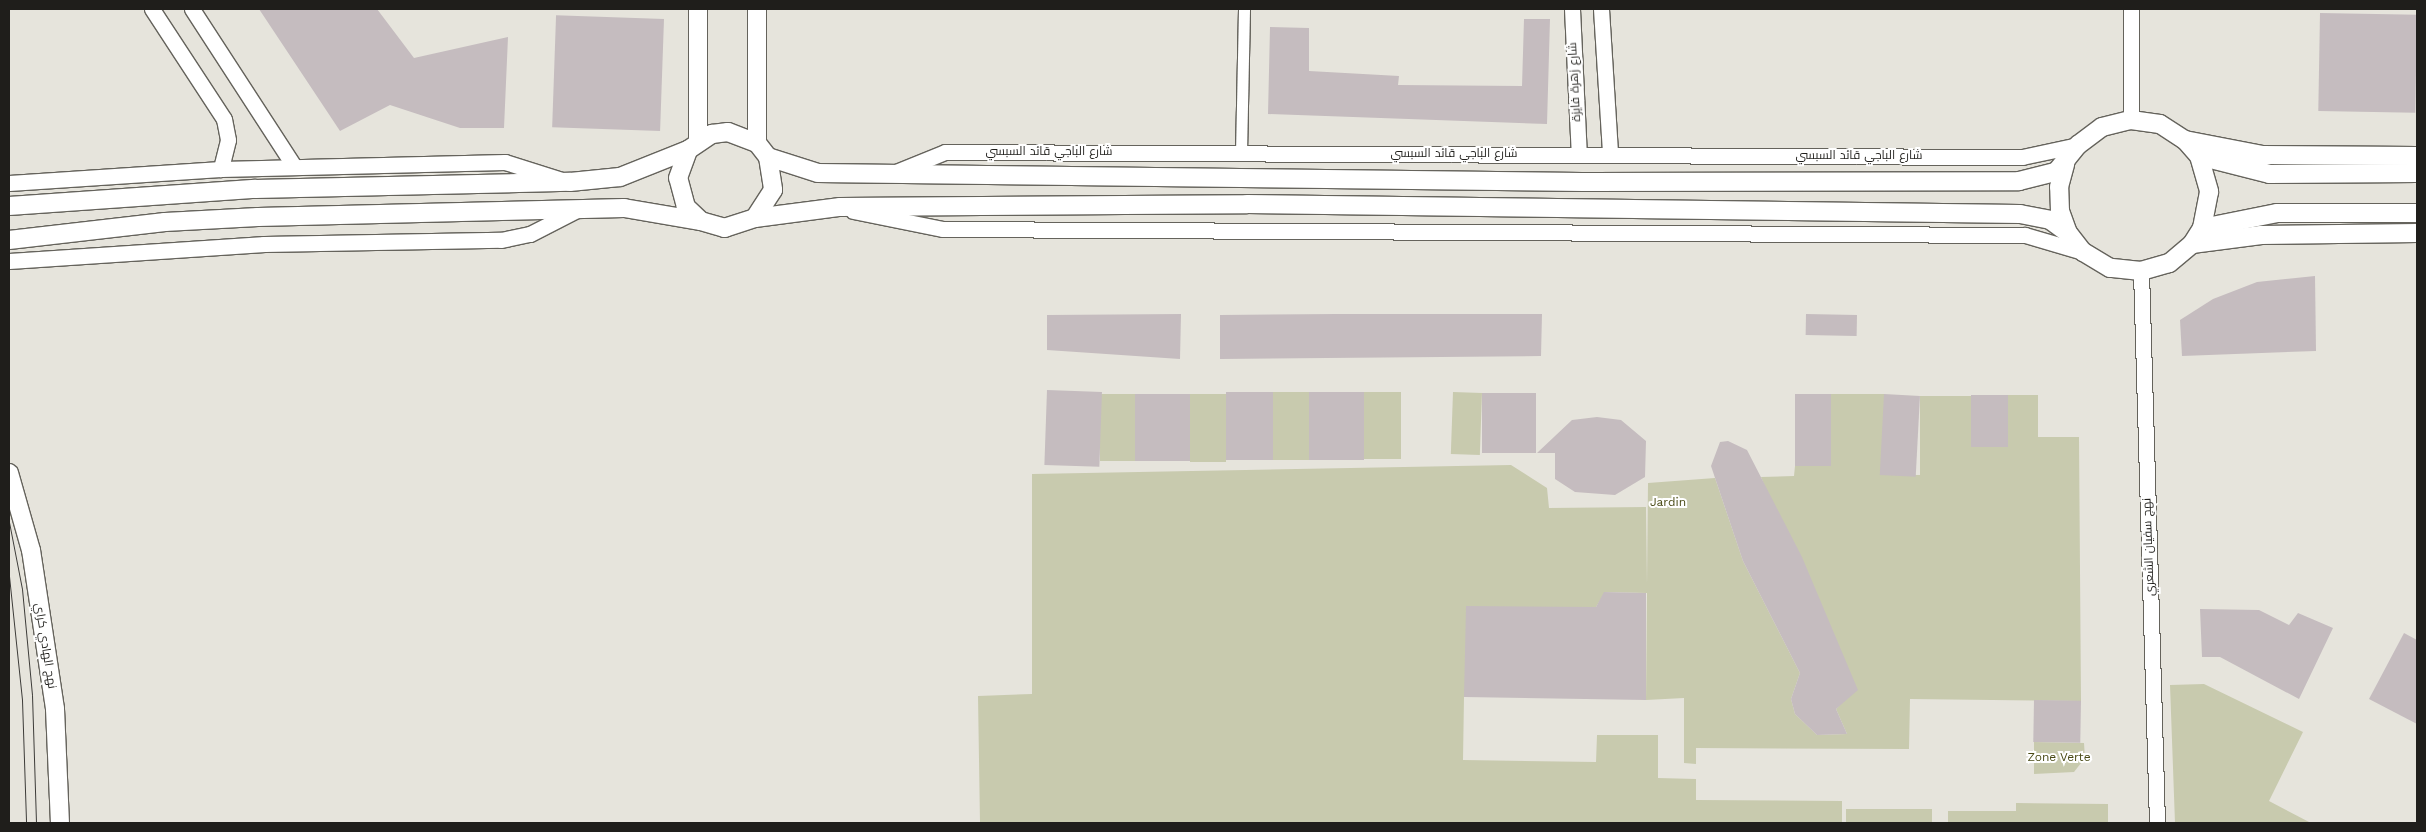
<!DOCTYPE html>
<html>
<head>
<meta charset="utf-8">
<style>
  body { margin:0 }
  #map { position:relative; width:2426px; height:832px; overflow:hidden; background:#e6e4dc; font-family:"Work Sans",Cairo,sans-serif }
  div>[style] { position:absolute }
  .green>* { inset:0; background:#c8caae; transform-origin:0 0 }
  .building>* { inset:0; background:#c5bcbf; transform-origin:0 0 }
  .roads { filter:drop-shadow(1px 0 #65635c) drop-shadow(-1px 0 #65635c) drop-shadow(0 1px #65635c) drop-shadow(0 -1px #65635c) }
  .pedestrian>* { height:11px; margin:-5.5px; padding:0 5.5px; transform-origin:5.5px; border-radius:5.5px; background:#fff }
  .minor>* { height:15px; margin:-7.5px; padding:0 7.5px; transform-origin:7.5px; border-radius:7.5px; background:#fff }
  .tertiary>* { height:18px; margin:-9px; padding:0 9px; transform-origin:9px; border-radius:9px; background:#fff }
  .tram>* { height:1px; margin:-0.5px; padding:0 0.5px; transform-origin:0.5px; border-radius:0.5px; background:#3c3b38 }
  span { translate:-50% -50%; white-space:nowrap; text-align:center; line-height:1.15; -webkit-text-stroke:4px #fff; paint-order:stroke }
  .street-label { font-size:12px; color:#1f1e1b }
  .park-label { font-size:12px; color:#494a15 }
  .frame { position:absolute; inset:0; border:10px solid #1f1e1b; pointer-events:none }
</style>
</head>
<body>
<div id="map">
  <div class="green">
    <div style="left:1273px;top:392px;width:36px;height:68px"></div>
    <div style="left:1364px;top:392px;width:37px;height:67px"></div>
    <div style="left:1453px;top:392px;width:29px;height:62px;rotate:2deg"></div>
    <div style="left:1100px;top:394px;width:35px;height:67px"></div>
    <div style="left:1190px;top:394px;width:36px;height:68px"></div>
    <div style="clip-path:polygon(1831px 394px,1884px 394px,1884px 475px,1920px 475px,1920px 396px,1971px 396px,1971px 447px,2008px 447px,2008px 395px,2038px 395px,2038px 437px,2079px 437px,2081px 701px,1910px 699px,1909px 749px,1696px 748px,1696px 764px,1684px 763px,1684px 698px,1646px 700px,1647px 593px,1605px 592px,1596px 607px,1464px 697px,1463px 760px,1596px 762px,1597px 735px,1658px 735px,1658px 778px,1696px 779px,1696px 800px,1842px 801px,1842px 823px,980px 823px,978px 696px,1032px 694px,1032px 474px,1511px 465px,1547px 488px,1549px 508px,1646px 507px,1647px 584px,1648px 483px,1715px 478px,1743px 561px,1800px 673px,1791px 699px,1795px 714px,1817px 735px,1847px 734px,1836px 709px,1849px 695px,1761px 477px,1794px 476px,1795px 466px,1831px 466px)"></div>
    <div style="clip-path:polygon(2204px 684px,2303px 732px,2269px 801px,2311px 823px,2175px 823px,2170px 685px)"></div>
    <div style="clip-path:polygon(2034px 742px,2084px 743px,2085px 758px,2074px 772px,2034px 774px)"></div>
    <div style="clip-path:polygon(2016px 803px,2108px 804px,2108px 823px,1948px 823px,1948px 811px,2016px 811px)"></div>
    <div style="left:1846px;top:809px;width:86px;height:14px"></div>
  </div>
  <div class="building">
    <div style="clip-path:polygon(259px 9px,377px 9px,414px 58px,508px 37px,504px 128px,460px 128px,390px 105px,340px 131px)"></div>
    <div style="left:2320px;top:13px;width:97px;height:98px;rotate:1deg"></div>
    <div style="left:664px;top:19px;width:112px;height:108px;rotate:92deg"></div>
    <div style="clip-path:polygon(1524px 19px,1550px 19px,1547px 124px,1268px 114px,1270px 27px,1309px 28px,1309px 71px,1399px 76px,1398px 85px,1522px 86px)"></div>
    <div style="clip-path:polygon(2315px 276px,2316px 351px,2182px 356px,2180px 320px,2213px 299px,2257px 282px)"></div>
    <div style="clip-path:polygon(1181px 314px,1180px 359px,1047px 350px,1047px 315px)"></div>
    <div style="clip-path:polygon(1337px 314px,1542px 314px,1541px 356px,1220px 359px,1220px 315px)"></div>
    <div style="left:1806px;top:314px;width:51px;height:21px;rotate:1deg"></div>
    <div style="left:1047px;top:390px;width:55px;height:75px;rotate:2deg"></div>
    <div style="left:1273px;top:392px;width:68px;height:47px;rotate:90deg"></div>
    <div style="left:1309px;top:392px;width:55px;height:68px"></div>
    <div style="left:1482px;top:393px;width:54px;height:60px"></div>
    <div style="left:1135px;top:394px;width:55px;height:67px"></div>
    <div style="left:1795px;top:394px;width:36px;height:72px"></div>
    <div style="left:1884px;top:394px;width:36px;height:81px;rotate:3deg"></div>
    <div style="left:2008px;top:395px;width:52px;height:37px;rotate:90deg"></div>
    <div style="clip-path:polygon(1597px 417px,1621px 420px,1646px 441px,1645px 477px,1615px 495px,1575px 492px,1555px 479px,1555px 453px,1537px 453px,1572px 420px)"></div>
    <div style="clip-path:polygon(1728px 441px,1747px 450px,1802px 557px,1858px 690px,1836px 709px,1847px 734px,1817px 735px,1795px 714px,1791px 699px,1800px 673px,1743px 561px,1711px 466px,1720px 442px)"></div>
    <div style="clip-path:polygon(1604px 592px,1646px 593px,1646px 700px,1464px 697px,1466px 606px,1596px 607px)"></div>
    <div style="clip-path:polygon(2200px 609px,2259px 610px,2289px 625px,2298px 613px,2333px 628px,2299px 699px,2220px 657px,2202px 657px)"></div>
    <div style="clip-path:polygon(2404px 633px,2417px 640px,2417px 724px,2369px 699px)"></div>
    <div style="left:2034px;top:700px;width:47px;height:42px;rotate:1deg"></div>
  </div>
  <div class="roads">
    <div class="pedestrian">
      <div style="left:1241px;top:153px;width:144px;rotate:-88.8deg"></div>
    </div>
    <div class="minor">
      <div style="left:152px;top:9px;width:131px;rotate:56.8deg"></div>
      <div style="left:224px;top:119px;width:21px;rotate:79deg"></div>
      <div style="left:228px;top:140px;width:30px;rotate:104deg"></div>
      <div style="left:192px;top:9px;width:187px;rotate:57deg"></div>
      <div style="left:1572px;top:9px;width:146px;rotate:87.3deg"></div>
      <div style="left:1601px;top:9px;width:145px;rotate:86.4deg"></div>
      <div style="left:2131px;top:9px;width:111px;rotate:90deg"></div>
      <div style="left:891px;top:174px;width:58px;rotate:-22.2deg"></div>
      <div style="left:945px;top:152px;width:1077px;rotate:0.27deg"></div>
      <div style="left:2022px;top:157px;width:57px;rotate:-12.1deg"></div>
      <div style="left:9px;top:183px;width:212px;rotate:-3.8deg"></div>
      <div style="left:221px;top:169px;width:284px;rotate:-1.4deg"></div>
      <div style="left:505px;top:162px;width:66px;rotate:17.6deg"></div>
      <div style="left:853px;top:211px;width:92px;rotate:11.3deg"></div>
      <div style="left:943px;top:229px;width:1082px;rotate:0.32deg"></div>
      <div style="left:2025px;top:235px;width:60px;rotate:16.3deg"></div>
      <div style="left:9px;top:261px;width:256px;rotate:-3.8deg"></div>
      <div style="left:264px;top:244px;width:237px;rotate:-1deg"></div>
      <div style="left:501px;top:240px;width:30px;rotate:-12deg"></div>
      <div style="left:530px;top:234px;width:53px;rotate:-27.1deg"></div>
      <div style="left:2141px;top:271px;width:552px;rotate:88.34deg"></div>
    </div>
    <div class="tertiary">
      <div style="left:698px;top:9px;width:132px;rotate:90deg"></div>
      <div style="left:757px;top:9px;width:134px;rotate:90deg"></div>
      <div style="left:2185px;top:140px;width:78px;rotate:11deg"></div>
      <div style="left:2262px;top:155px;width:155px;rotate:0.4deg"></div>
      <div style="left:2199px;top:156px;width:73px;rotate:14.2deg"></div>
      <div style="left:2270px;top:174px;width:147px;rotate:-0.4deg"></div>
      <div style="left:768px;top:157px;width:33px;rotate:81deg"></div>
      <div style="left:773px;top:190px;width:33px;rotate:123deg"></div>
      <div style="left:755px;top:218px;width:32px;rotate:162deg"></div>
      <div style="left:725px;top:228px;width:25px;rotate:-164deg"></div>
      <div style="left:701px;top:221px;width:21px;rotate:-137deg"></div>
      <div style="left:686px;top:207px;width:30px;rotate:-105deg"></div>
      <div style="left:678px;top:178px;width:30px;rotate:-70deg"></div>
      <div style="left:688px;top:150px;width:29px;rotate:-34deg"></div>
      <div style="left:712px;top:134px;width:16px;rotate:-7deg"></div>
      <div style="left:728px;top:132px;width:31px;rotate:21deg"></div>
      <div style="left:757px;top:143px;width:18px;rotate:52deg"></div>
      <div style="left:768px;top:157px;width:52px;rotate:17.7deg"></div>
      <div style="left:818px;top:173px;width:771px;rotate:0.67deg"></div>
      <div style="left:1589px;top:182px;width:430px;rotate:-0.1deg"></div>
      <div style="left:2019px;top:181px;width:38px;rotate:-14deg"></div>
      <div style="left:2056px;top:172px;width:35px;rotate:-51deg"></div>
      <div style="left:2078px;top:145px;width:30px;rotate:-37deg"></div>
      <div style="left:2102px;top:127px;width:30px;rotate:-14deg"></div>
      <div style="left:2131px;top:120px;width:29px;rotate:8deg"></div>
      <div style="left:2160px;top:124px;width:30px;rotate:33deg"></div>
      <div style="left:2185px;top:140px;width:21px;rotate:49deg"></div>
      <div style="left:2199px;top:156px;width:37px;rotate:74deg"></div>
      <div style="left:2209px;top:192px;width:37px;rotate:101deg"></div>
      <div style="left:2202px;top:228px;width:19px;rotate:122deg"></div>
      <div style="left:2192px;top:244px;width:30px;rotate:140deg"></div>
      <div style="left:2169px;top:263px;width:29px;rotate:164deg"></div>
      <div style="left:2141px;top:271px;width:31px;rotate:-174deg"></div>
      <div style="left:2110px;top:268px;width:31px;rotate:-149deg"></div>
      <div style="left:2083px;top:252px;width:24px;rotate:-128deg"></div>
      <div style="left:2068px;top:233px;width:23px;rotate:-110deg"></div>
      <div style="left:2060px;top:211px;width:24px;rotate:-92deg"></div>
      <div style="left:2059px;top:187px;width:24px;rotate:-75deg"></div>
      <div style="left:9px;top:206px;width:247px;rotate:-4deg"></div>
      <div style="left:255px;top:189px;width:315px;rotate:-1.3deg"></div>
      <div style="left:570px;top:182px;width:50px;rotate:-5.7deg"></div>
      <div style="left:620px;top:177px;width:73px;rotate:-21.7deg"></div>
      <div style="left:755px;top:218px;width:86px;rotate:-7.4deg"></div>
      <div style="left:840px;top:207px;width:407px;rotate:-0.4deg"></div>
      <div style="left:1247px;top:204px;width:773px;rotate:0.74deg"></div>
      <div style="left:2020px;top:214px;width:31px;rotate:11deg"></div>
      <div style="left:2050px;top:220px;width:22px;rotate:36deg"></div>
      <div style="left:2202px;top:228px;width:76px;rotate:-11.3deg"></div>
      <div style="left:2277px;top:213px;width:140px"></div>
      <div style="left:9px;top:240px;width:157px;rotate:-6.6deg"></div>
      <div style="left:165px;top:222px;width:93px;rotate:-3.1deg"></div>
      <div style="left:258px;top:217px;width:366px;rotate:-1.4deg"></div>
      <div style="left:624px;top:208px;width:78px;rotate:9.6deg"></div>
      <div style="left:2192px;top:244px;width:70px;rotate:-7.4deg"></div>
      <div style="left:2261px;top:235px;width:156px;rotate:-0.7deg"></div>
      <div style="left:9px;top:473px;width:80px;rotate:74.1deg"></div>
      <div style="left:31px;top:550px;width:161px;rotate:81.4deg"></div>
      <div style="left:55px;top:709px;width:114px;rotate:87.5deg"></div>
    </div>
  </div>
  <div class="tram">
    <div style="left:9px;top:522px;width:68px;rotate:79deg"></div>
    <div style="left:22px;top:589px;width:106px;rotate:84.6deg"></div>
    <div style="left:32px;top:695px;width:128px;rotate:88.2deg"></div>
    <div style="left:9px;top:576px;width:125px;rotate:84deg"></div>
    <div style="left:22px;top:700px;width:123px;rotate:88.1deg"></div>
  </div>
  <div class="street-label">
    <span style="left:1575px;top:82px;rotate:-93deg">شارع زهرة فايزة</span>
    <span style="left:1049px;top:152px">شارع الباجي قائد السبسي</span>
    <span style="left:1454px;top:154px">شارع الباجي قائد السبسي</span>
    <span style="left:1859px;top:156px">شارع الباجي قائد السبسي</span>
    <span style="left:2149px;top:547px;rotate:-92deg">نهج سفيان الشعري</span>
    <span style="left:45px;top:646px;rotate:81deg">نهج الهادي كراي</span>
  </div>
  <div class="park-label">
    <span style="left:1668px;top:503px">Jardin</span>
    <span style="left:2059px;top:758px">Zone Verte</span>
  </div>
  <div class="frame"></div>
</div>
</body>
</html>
